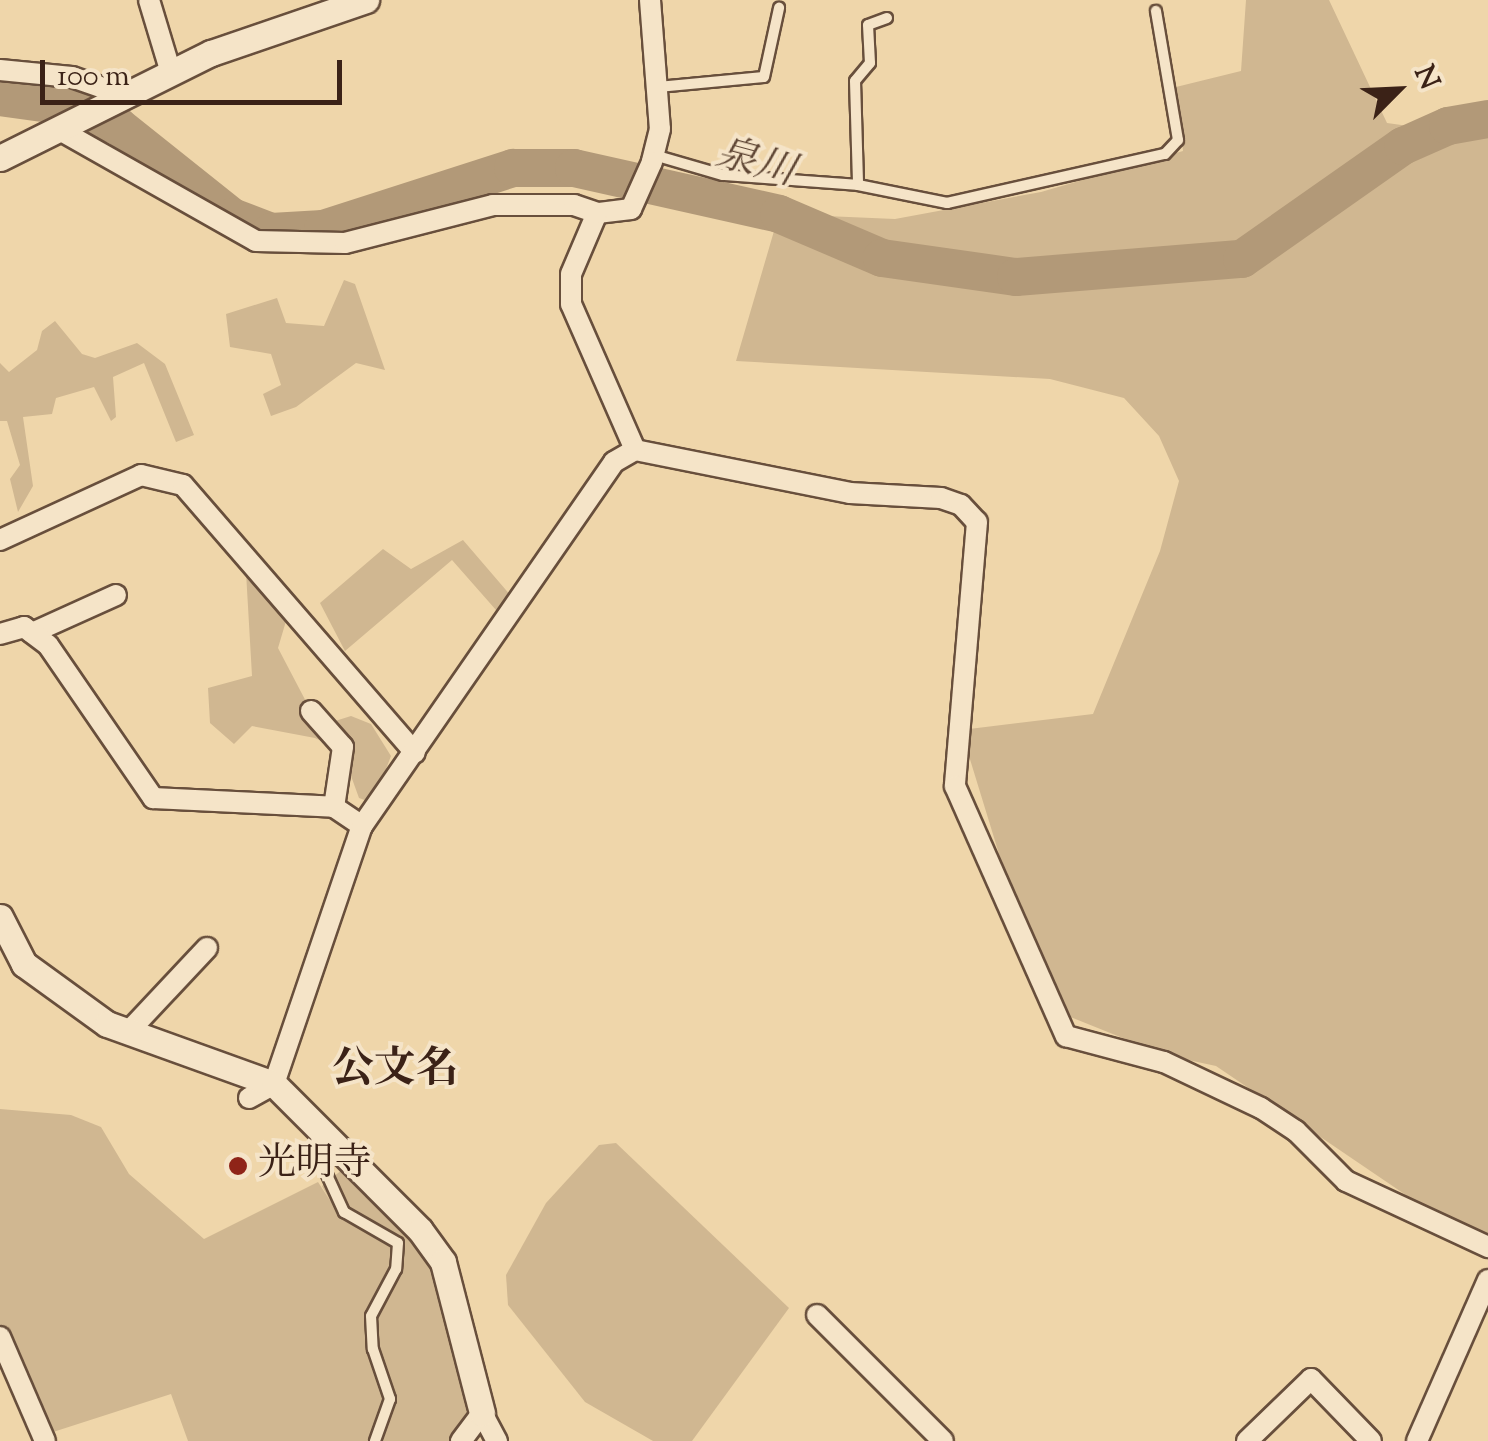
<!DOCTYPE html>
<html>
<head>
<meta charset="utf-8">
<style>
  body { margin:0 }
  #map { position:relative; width:1488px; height:1441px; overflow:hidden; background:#efd6aa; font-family:"Sorts Mill Goudy","Noto Serif JP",serif }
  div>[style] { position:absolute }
  .green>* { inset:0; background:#d0b791 }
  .river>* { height:38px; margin:-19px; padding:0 19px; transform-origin:19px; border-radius:19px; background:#b29978 }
  .roads { filter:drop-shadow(2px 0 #684f3c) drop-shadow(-2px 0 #684f3c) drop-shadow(0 2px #684f3c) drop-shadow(0 -2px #684f3c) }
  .service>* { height:10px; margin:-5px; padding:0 5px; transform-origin:5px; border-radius:5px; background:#f5e4c8 }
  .minor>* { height:20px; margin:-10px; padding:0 10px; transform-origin:10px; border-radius:10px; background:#f5e4c8 }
  .tertiary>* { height:25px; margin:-12.5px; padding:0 12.5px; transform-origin:12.5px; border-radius:12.5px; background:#f5e4c8 }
  .dots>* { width:28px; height:28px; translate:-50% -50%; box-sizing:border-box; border:5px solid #f5e4c8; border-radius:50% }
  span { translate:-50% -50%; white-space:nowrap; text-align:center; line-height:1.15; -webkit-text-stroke:8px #f5e4c8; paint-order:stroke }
  .poi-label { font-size:38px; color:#3b2217 }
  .left { translate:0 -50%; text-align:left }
  .water-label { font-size:40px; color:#5f4634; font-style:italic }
  .quarter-label { font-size:42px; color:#3b2217; font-weight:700 }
  .north { position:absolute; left:1348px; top:40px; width:100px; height:100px; -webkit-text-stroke:8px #f5e4c8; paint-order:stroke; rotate:66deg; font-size:28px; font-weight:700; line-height:40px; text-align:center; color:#3b2217 }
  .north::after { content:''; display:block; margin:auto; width:35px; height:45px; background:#3b2217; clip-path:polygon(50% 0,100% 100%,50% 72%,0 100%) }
  .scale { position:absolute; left:40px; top:60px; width:302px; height:45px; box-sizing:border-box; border:5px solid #3b2217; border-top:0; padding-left:12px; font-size:30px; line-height:35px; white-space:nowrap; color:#3b2217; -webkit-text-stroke:8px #f5e4c8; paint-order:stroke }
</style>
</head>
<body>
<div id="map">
  <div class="green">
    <div style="clip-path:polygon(1246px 0,1329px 0,1387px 123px,1488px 137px,1488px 1240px,1425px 1208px,1216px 1066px,1165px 1055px,1063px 1014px,1011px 893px,961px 730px,1093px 714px,1160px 551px,1179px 481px,1159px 436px,1124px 398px,1050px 379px,736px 361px,779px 214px,895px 219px,1041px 192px,1183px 151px,1176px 87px,1241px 71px)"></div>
    <div style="clip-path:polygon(344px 280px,355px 284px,385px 370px,356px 363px,296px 407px,271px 416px,263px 394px,281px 385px,271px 354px,230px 347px,226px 314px,277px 298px,286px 323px,324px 326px)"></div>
    <div style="clip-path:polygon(55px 321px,82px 354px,95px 358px,137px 343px,165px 364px,194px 435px,176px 442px,144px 363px,113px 377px,116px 417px,111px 421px,94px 387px,56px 398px,52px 414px,23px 417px,33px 486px,18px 512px,10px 479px,20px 465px,7px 421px,0 421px,0 363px,9px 372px,37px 350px,42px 331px)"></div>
    <div style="clip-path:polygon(463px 540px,511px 596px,496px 610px,452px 560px,345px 651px,320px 603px,383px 549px,411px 569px)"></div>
    <div style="clip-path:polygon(246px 572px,289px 611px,278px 648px,311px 711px,332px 722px,351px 716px,371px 724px,391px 756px,373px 803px,359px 798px,342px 751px,315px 738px,252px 726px,234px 744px,210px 723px,208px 688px,252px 676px)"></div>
    <div style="clip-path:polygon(0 1109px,71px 1115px,101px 1127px,129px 1174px,204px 1239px,318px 1182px,331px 1202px,322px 1186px,343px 1169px,436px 1264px,468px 1419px,457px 1441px,188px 1441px,171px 1394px,50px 1433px,15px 1366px,0 1370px)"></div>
    <div style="clip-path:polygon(616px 1143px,789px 1308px,692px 1441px,653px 1441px,585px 1402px,508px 1305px,506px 1275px,546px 1203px,599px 1145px)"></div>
  </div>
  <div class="river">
    <div style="left:0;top:97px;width:65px;rotate:8deg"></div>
    <div style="left:64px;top:106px;width:58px;rotate:20.3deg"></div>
    <div style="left:118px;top:126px;width:146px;rotate:38.6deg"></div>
    <div style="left:232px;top:217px;width:42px;rotate:21deg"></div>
    <div style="left:271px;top:232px;width:52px;rotate:-3.3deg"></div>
    <div style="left:323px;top:229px;width:200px;rotate:-17.8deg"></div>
    <div style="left:513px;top:168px;width:61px"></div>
    <div style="left:574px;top:168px;width:210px;rotate:12.6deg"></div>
    <div style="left:779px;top:214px;width:112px;rotate:23.1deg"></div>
    <div style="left:882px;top:258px;width:135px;rotate:8.1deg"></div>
    <div style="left:1016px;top:277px;width:227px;rotate:-4.6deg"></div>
    <div style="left:1242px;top:259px;width:197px;rotate:-35.1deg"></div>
    <div style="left:1403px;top:146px;width:49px;rotate:-24deg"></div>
    <div style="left:1448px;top:126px;width:41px;rotate:-9.9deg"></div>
  </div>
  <div class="roads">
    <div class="service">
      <div style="left:887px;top:18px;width:20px;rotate:160deg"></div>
      <div style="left:868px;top:25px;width:38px;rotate:87deg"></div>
      <div style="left:870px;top:63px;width:23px;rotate:130deg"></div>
      <div style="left:855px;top:81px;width:104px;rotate:88.3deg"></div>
      <div style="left:858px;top:185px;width:91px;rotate:11.4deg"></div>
      <div style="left:947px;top:203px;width:223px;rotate:-12.7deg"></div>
      <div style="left:1165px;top:154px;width:19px;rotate:-47deg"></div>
      <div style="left:1178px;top:140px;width:131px;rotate:-99.7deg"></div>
      <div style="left:658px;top:87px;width:106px;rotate:-5.4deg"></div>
      <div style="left:764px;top:77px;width:71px;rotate:-77.7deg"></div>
      <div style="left:654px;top:155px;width:72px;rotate:16.2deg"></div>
      <div style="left:723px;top:175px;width:135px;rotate:4.2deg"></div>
      <div style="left:332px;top:1144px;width:24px;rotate:112deg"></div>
      <div style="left:323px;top:1166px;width:51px;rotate:65.5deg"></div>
      <div style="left:344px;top:1212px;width:62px;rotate:29.9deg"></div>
      <div style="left:398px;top:1243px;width:26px;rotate:94deg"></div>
      <div style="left:396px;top:1269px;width:53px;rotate:118deg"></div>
      <div style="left:371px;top:1316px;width:33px;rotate:87deg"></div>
      <div style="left:373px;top:1349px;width:53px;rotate:71.2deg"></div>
      <div style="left:390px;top:1399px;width:45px;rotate:109.7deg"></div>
    </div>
    <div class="minor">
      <div style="left:149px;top:0;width:76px;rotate:73.2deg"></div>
      <div style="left:650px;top:0;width:129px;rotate:85.6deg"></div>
      <div style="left:660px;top:129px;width:34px;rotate:104deg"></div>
      <div style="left:652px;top:162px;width:51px;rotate:114.1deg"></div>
      <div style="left:631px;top:209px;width:34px;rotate:173deg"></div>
      <div style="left:597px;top:213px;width:66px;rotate:113.1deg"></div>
      <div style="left:571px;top:274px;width:30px;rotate:90deg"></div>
      <div style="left:571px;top:304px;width:159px;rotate:66.3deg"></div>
      <div style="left:635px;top:450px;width:219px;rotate:11.3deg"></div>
      <div style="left:850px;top:493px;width:91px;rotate:3.1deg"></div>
      <div style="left:941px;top:498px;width:21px;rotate:19deg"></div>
      <div style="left:961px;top:505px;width:23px;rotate:47deg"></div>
      <div style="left:977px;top:522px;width:265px;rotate:94.8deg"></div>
      <div style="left:955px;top:786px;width:274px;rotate:66.1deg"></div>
      <div style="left:1066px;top:1036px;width:101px;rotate:14.9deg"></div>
      <div style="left:1164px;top:1062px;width:107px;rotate:25.4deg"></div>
      <div style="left:1261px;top:1108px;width:42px;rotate:33.3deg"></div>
      <div style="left:1296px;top:1131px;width:71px;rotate:45deg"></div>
      <div style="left:1346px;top:1181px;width:157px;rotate:24.9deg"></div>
      <div style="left:0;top:70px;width:72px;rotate:5.6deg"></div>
      <div style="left:72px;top:77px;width:57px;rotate:19.4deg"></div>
      <div style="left:58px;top:129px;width:227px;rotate:29.5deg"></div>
      <div style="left:256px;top:241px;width:89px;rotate:1.3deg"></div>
      <div style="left:345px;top:243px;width:153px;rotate:-14.4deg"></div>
      <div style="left:493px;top:205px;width:81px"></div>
      <div style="left:574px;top:205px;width:24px;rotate:19deg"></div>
      <div style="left:0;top:540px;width:155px;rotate:-24.7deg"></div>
      <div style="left:141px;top:475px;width:43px;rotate:13.4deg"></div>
      <div style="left:183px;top:485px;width:354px;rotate:49.1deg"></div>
      <div style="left:32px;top:633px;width:92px;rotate:-24.3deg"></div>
      <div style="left:0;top:634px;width:25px;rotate:-16deg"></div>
      <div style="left:24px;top:627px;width:30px;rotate:37deg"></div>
      <div style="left:48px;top:645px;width:186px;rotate:55.5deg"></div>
      <div style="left:153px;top:798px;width:181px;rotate:2.8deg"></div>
      <div style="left:334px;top:807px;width:34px;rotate:34deg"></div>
      <div style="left:311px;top:711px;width:48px;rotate:48.4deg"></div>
      <div style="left:343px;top:747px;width:61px;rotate:98.5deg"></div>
      <div style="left:129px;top:1031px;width:114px;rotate:-46.8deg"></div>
      <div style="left:249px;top:1098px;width:29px;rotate:-29deg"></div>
      <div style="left:274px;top:1084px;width:273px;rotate:-71.2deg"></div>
      <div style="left:362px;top:826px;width:443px;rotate:-55.3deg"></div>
      <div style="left:614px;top:462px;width:24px;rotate:-30deg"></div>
      <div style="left:817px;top:1315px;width:178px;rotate:45deg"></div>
      <div style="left:0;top:1337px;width:113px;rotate:66.6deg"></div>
      <div style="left:461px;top:1441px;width:35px;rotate:-53deg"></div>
      <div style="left:482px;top:1413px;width:32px;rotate:62deg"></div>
      <div style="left:1247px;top:1441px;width:89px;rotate:-44.1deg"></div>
      <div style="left:1311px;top:1379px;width:86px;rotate:45.9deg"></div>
      <div style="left:1417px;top:1441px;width:176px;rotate:-66.2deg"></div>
    </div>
    <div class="tertiary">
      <div style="left:0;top:158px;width:236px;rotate:-26.5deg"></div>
      <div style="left:211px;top:53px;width:164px;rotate:-18.9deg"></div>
      <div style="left:0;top:917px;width:53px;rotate:62.9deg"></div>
      <div style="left:24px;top:964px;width:102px;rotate:35.9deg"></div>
      <div style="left:107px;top:1024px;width:177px;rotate:19.8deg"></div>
      <div style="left:274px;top:1084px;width:206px;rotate:45deg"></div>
      <div style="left:420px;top:1230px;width:39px;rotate:54deg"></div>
      <div style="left:443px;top:1262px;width:156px;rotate:75.5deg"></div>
    </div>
  </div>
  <div class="dots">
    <div style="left:238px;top:1166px;background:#8f2418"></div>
  </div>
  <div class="poi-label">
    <span class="left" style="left:258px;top:1166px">光明寺</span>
  </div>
  <div class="water-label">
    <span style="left:755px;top:165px;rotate:15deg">泉川</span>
  </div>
  <div class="quarter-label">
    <span style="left:395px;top:1071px">公文名</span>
  </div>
  <div class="north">N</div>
  <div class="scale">100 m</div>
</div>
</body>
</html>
